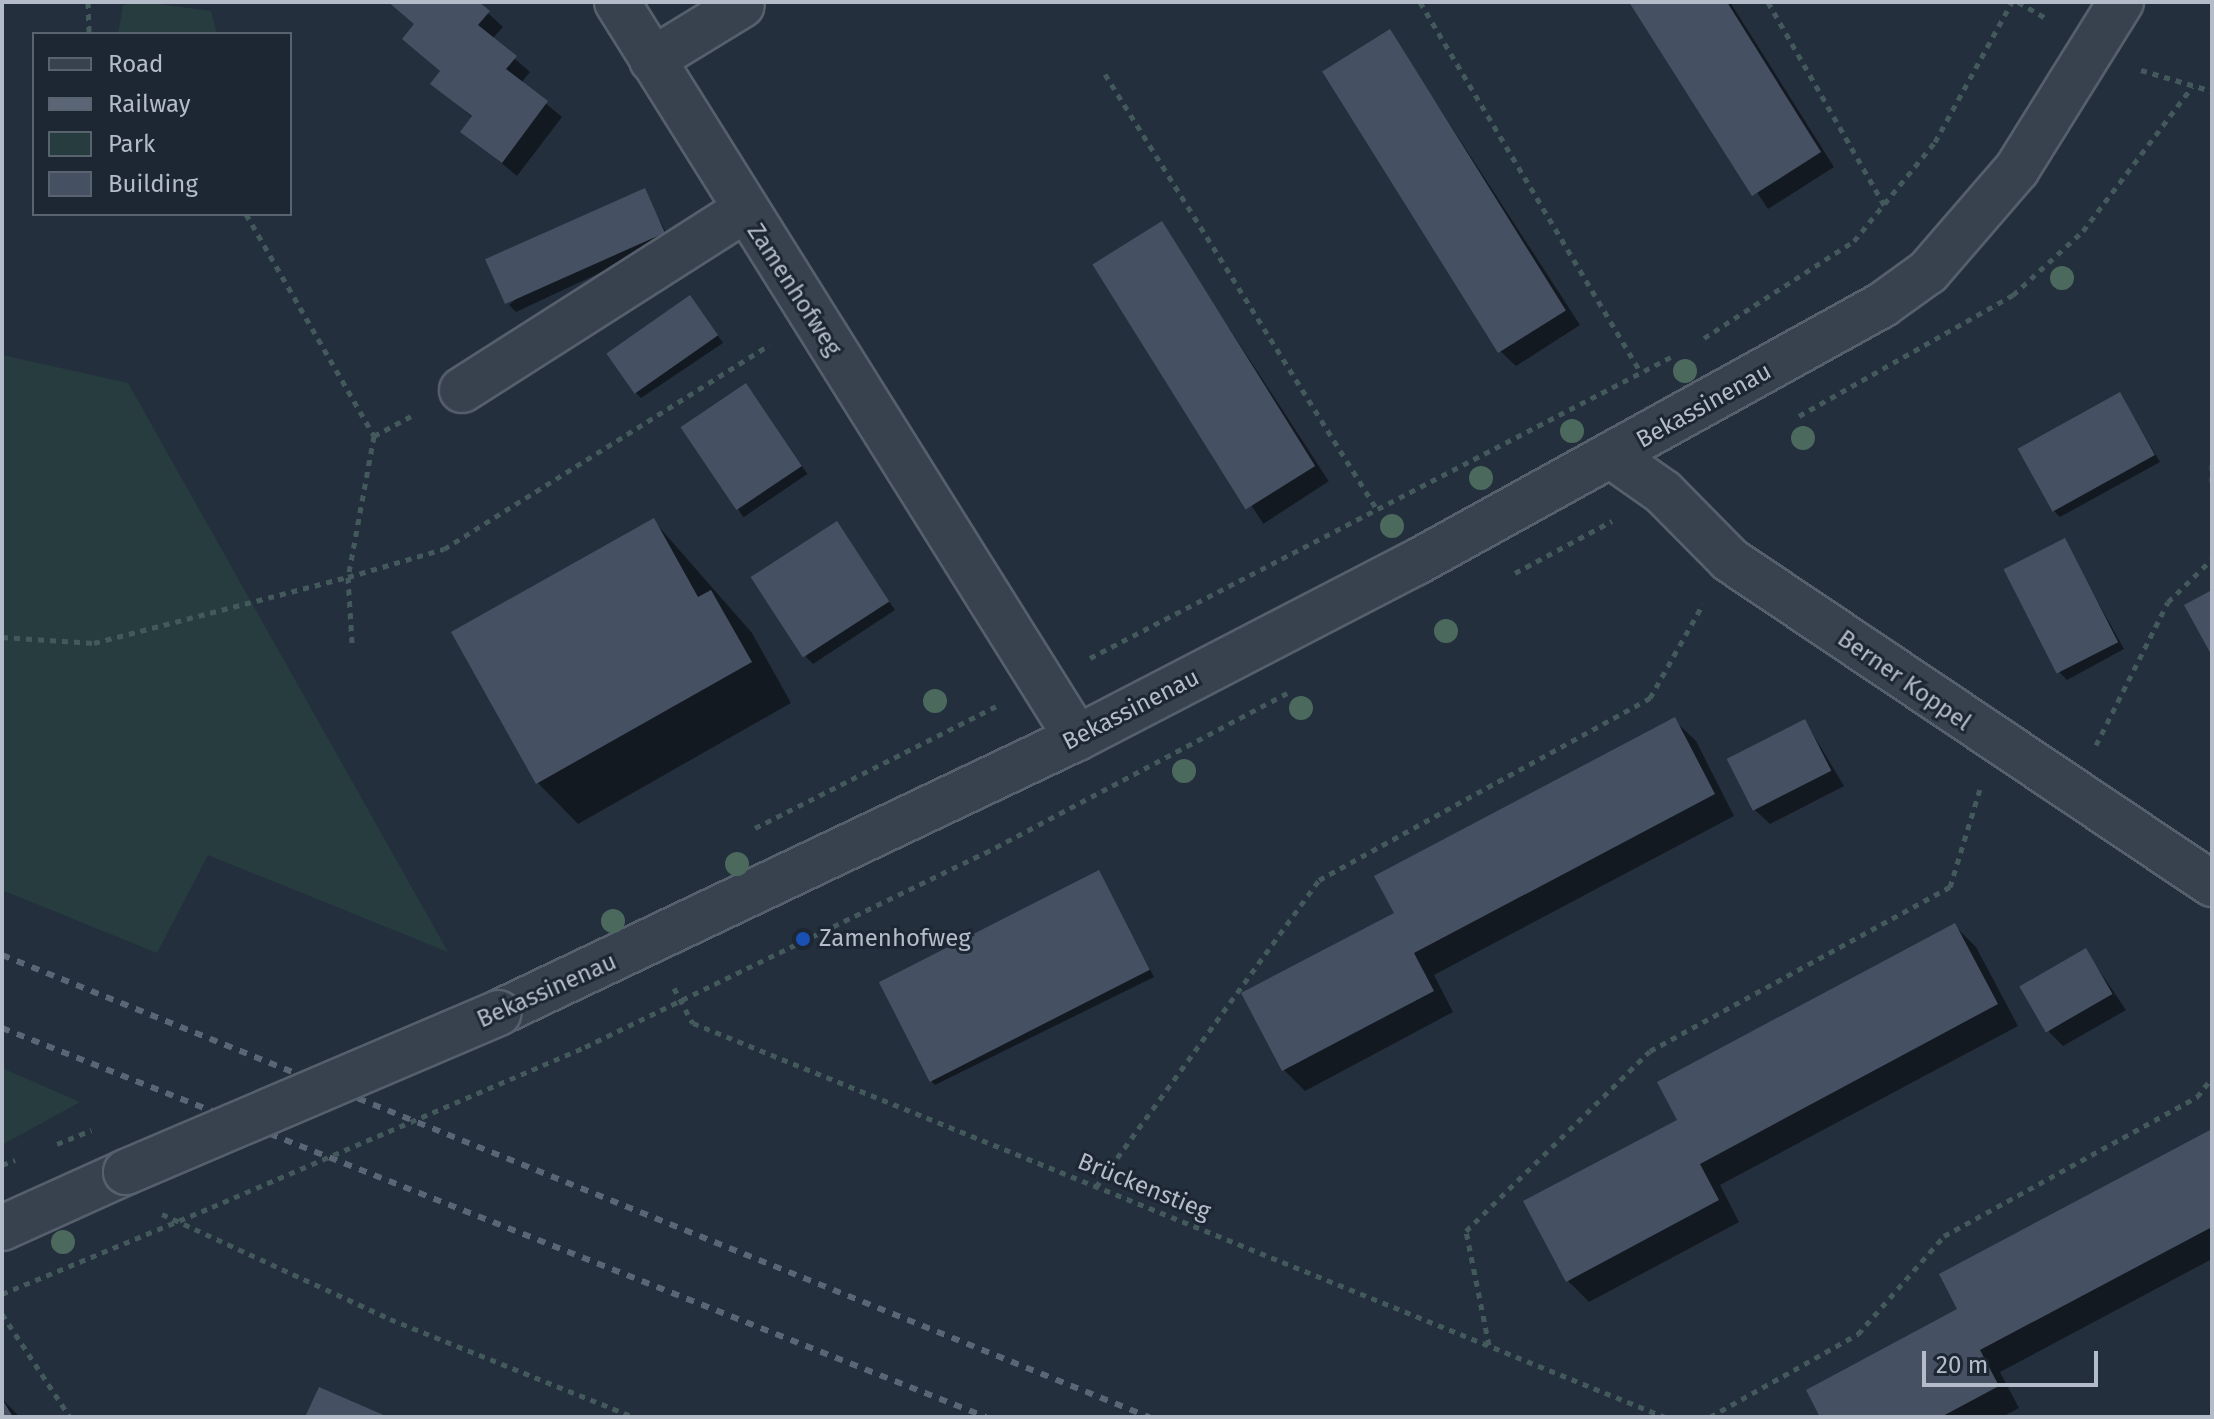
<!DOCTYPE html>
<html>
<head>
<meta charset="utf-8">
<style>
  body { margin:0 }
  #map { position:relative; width:2214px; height:1419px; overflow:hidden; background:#242f3e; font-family:"Fira Sans",sans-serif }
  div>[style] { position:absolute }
  .green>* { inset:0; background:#263c3f }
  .shadow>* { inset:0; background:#0007; transform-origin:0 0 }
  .building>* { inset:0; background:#455162; transform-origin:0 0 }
  .path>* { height:5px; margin-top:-2.5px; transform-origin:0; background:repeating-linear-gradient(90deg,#44595c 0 6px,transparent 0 12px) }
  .roads { filter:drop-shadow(2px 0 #565f6c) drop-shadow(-2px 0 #565f6c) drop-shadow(0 2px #565f6c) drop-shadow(0 -2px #565f6c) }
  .minor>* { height:44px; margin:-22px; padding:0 22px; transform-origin:22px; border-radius:22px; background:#38414e }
  .rail>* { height:6px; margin-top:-3px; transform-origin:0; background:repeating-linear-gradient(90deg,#5a6575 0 8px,transparent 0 16px) }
  .path-bridge>* { height:5px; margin-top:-2.5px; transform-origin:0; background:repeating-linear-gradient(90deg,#44595c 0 6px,transparent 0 12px) }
  .bridges { filter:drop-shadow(2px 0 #565f6c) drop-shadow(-2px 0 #565f6c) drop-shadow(0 2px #565f6c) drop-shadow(0 -2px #565f6c) }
  .minor-bridge>* { height:44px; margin:-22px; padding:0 22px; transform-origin:22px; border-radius:22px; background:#38414e }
  .trees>* { width:24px; height:24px; margin:-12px; border-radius:50%; background:#4b6a5d }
  .dots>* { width:22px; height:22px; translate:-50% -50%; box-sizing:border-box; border:4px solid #1d2633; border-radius:50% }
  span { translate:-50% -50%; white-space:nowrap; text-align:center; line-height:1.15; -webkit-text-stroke:6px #1d2633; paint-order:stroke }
  .street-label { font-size:24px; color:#b4bcc9 }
  .poi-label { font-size:24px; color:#b4bcc9 }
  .left { translate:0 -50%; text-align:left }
  .frame { position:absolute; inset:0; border:4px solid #b4bcc9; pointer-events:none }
  .legend { position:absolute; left:32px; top:32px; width:260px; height:184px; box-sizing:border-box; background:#1d2633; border:2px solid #59626f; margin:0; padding:10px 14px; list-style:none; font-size:24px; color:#b4bcc9 }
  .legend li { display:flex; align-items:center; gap:16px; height:40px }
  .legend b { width:40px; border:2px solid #59626f }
  .scale { position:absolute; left:1922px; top:1351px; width:176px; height:36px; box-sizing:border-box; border:4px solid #b4bcc9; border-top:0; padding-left:10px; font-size:24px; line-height:28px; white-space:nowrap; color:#b4bcc9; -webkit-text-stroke:6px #1d2633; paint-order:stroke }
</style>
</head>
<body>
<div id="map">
  <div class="green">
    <div style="clip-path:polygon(143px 2px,211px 11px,217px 34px,118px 34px,123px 5px)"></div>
    <div style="clip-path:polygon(2px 355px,128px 383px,448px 952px,208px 855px,157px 953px,2px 890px)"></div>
    <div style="clip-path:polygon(2px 1068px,80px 1102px,2px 1145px)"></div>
  </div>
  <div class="shadow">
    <div style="clip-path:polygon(388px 2px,476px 2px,503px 27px,492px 39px,530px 72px,521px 83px,562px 117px,517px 176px,463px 131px,473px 118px,433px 84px,442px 73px,405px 39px,416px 25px)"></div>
    <div style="clip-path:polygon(1631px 2px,1730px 2px,1834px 167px,1768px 209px)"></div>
    <div style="clip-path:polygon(1390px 32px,1580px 325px,1516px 366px,1501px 352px)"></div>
    <div style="clip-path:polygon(644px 190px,670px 240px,516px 312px,509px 305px)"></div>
    <div style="left:1161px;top:223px;width:308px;height:78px;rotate:57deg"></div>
    <div style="clip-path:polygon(690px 297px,723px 343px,641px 398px,634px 391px)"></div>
    <div style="left:752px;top:392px;width:99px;height:77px;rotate:56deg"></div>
    <div style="clip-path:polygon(2120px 394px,2160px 462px,2060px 517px,2053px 510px)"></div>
    <div style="clip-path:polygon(653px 520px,752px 633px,791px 703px,578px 824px,538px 783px)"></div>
    <div style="clip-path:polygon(836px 524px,895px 610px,813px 664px,806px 657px)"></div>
    <div style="clip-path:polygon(2064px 541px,2124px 649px,2067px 680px,2060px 673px)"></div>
    <div style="clip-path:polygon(1674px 720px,1696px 741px,1734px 816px,1434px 975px,1453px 1012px,1305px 1091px,1284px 1070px,1396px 914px)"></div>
    <div style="clip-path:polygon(1805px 721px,1844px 786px,1770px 824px,1755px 810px)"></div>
    <div style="clip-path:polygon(1099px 872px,1154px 977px,935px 1085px,928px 1078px)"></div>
    <div style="clip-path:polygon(1955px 926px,1976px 947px,2018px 1026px,1720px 1185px,1739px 1222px,1589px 1302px,1568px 1281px,1679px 1120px)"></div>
    <div style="clip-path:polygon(2086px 951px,2126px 1010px,2063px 1046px,2049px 1032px)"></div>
    <div style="clip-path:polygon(2212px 1131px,2212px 1259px,2000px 1372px,2019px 1408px,2002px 1417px,1823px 1417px)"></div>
    <div style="clip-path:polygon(2px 1399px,20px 1417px,2px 1417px)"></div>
  </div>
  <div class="building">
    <div style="clip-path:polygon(388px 2px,479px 2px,490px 11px,478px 25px,517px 56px,506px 69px,548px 101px,502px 163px,460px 132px,472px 116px,430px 84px,440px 71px,402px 39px,414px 24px)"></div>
    <div style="clip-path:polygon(1629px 2px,1727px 2px,1821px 152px,1752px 196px)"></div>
    <div style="left:1390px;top:29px;width:332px;height:80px;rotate:58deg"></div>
    <div style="left:645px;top:188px;width:49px;height:175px;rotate:66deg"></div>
    <div style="left:1162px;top:221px;width:289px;height:82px;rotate:58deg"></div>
    <div style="left:690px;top:295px;width:49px;height:102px;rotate:55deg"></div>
    <div style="left:746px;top:383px;width:100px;height:79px;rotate:56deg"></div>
    <div style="left:2120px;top:392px;width:72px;height:117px;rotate:61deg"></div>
    <div style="clip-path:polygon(654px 518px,698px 597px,711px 590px,752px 662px,536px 784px,451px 632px)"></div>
    <div style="left:837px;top:521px;width:96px;height:103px;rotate:57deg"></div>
    <div style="left:2065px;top:538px;width:117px;height:69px;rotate:63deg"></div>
    <div style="clip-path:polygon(2212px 590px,2212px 656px,2184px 605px)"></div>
    <div style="clip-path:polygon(1675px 717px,1715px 794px,1414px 953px,1434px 991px,1282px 1071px,1241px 993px,1394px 913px,1374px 876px)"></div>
    <div style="left:1805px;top:719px;width:58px;height:88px;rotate:63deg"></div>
    <div style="left:1099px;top:870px;width:112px;height:247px;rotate:63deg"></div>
    <div style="clip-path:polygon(1955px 923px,1998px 1004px,1700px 1164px,1719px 1200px,1566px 1282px,1523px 1201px,1677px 1120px,1657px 1082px)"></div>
    <div style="left:2086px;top:948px;width:53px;height:77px;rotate:60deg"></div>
    <div style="clip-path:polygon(2212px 1129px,2212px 1227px,1980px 1350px,1999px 1386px,1941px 1417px,1820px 1417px,1806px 1390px,1957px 1309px,1939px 1274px)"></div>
    <div style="clip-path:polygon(319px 1387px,388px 1417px,305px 1417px)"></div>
    <div style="clip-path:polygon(2px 1399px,13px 1417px,2px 1417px)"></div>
  </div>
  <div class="path">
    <div style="left:88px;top:2px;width:32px;rotate:88deg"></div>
    <div style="left:1420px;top:2px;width:431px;rotate:59.2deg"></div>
    <div style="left:1768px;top:2px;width:235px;rotate:60.2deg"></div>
    <div style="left:2018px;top:2px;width:34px;rotate:30deg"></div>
    <div style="left:2141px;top:70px;width:74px;rotate:16.5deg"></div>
    <div style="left:1105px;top:74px;width:515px;rotate:58.01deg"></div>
    <div style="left:246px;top:214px;width:256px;rotate:60deg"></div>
    <div style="left:374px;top:436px;width:47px;rotate:-28.2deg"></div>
    <div style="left:1704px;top:338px;width:179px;rotate:-32.9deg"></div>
    <div style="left:1854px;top:241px;width:128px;rotate:-50.7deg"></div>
    <div style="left:1935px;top:142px;width:160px;rotate:-61.2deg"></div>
    <div style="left:1799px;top:416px;width:246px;rotate:-29.5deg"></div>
    <div style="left:2013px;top:295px;width:95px;rotate:-42.4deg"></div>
    <div style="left:2083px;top:231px;width:181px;rotate:-52.9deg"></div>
    <div style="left:374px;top:436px;width:143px;rotate:100.4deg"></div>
    <div style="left:348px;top:577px;width:100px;rotate:-16.3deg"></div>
    <div style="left:444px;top:549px;width:384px;rotate:-32.1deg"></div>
    <div style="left:2212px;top:465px;width:19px;rotate:90deg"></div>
    <div style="left:1515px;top:573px;width:110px;rotate:-28.2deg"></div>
    <div style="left:2px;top:637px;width:92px;rotate:3.7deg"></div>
    <div style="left:94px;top:643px;width:262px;rotate:-14.6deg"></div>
    <div style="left:348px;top:577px;width:66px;rotate:86.5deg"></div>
    <div style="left:1090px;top:658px;width:654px;rotate:-27.39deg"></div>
    <div style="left:2096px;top:745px;width:160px;rotate:-63.3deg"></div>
    <div style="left:2168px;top:602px;width:62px;rotate:-44.3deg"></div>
    <div style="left:755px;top:828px;width:270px;rotate:-26.8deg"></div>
    <div style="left:674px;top:988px;width:40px;rotate:62deg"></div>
    <div style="left:693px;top:1023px;width:1049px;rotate:22.07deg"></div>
    <div style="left:585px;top:1047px;width:445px;rotate:-25.9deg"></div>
    <div style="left:985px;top:853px;width:342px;rotate:-27.9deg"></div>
    <div style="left:2px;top:1165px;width:14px;rotate:-21deg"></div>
    <div style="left:1096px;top:1187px;width:379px;rotate:-54deg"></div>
    <div style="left:1319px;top:880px;width:378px;rotate:-28.8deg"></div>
    <div style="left:1650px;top:698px;width:108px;rotate:-60.6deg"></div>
    <div style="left:162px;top:1214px;width:251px;rotate:24.7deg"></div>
    <div style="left:390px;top:1319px;width:263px;rotate:21.9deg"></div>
    <div style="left:2px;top:1294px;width:227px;rotate:-22.5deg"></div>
    <div style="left:2px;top:1314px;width:123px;rotate:56.6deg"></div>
    <div style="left:1489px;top:1345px;width:116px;rotate:-101.4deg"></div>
    <div style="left:1466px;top:1231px;width:257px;rotate:-44.4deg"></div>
    <div style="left:1650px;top:1051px;width:342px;rotate:-28.7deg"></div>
    <div style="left:1950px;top:887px;width:102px;rotate:-73deg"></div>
    <div style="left:1710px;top:1417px;width:170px;rotate:-29.3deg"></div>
    <div style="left:1858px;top:1334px;width:130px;rotate:-48.7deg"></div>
    <div style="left:1944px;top:1236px;width:289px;rotate:-28.8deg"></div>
    <div style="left:2197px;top:1097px;width:24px;rotate:-52deg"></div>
  </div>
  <div class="roads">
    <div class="minor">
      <div style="left:617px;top:2px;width:868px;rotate:57.99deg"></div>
      <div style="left:652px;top:60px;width:105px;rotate:-31.4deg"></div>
      <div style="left:462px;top:390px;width:333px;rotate:-32.5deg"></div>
      <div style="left:1613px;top:457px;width:61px;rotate:35deg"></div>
      <div style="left:1663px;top:492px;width:95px;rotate:45.4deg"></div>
      <div style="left:1730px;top:560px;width:581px;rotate:33.91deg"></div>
      <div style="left:498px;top:1013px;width:641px;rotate:-25.41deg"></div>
      <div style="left:1077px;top:738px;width:381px;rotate:-27.4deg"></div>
      <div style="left:1415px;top:563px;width:534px;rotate:-28.92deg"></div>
      <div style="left:1882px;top:305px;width:57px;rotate:-35.7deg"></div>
      <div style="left:1928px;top:272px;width:136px;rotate:-49.2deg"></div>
      <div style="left:2017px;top:169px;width:197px;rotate:-58.1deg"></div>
      <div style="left:2px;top:1228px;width:136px;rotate:-24.3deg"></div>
    </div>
  </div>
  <div class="rail">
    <div style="left:2px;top:955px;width:1237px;rotate:21.94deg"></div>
    <div style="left:2px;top:1028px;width:1058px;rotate:21.57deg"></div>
  </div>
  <div class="path-bridge">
    <div style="left:57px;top:1144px;width:37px;rotate:-22deg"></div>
    <div style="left:212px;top:1207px;width:406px;rotate:-23.2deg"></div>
  </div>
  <div class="bridges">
    <div class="minor-bridge">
      <div style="left:126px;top:1172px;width:405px;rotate:-23.1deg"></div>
    </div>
  </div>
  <div class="trees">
    <div style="left:2062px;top:278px"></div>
    <div style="left:1685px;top:371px"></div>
    <div style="left:1572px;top:431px"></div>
    <div style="left:1803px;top:438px"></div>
    <div style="left:1481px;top:478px"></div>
    <div style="left:1392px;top:526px"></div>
    <div style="left:1446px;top:631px"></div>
    <div style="left:935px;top:701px"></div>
    <div style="left:1301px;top:708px"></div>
    <div style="left:1184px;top:771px"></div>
    <div style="left:737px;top:864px"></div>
    <div style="left:613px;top:921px"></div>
    <div style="left:63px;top:1242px"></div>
  </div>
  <div class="dots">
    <div style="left:803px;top:939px;background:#1a4fb4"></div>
  </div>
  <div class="street-label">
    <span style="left:794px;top:290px;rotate:57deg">Zamenhofweg</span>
    <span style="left:1704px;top:406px;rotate:-29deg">Bekassinenau</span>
    <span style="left:1904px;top:681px;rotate:35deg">Berner Koppel</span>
    <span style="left:1131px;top:710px;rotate:-27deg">Bekassinenau</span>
    <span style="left:547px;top:991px;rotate:-24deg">Bekassinenau</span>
    <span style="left:1144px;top:1187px;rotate:22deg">Brückenstieg</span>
  </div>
  <div class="poi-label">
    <span class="left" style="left:819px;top:939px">Zamenhofweg</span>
  </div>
  <div class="frame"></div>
  <ul class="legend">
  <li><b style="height:10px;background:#38414e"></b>Road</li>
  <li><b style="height:10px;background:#5a6575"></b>Railway</li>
  <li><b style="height:22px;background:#263c3f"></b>Park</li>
  <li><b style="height:22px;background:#455162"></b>Building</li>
  </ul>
  <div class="scale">20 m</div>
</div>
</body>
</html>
